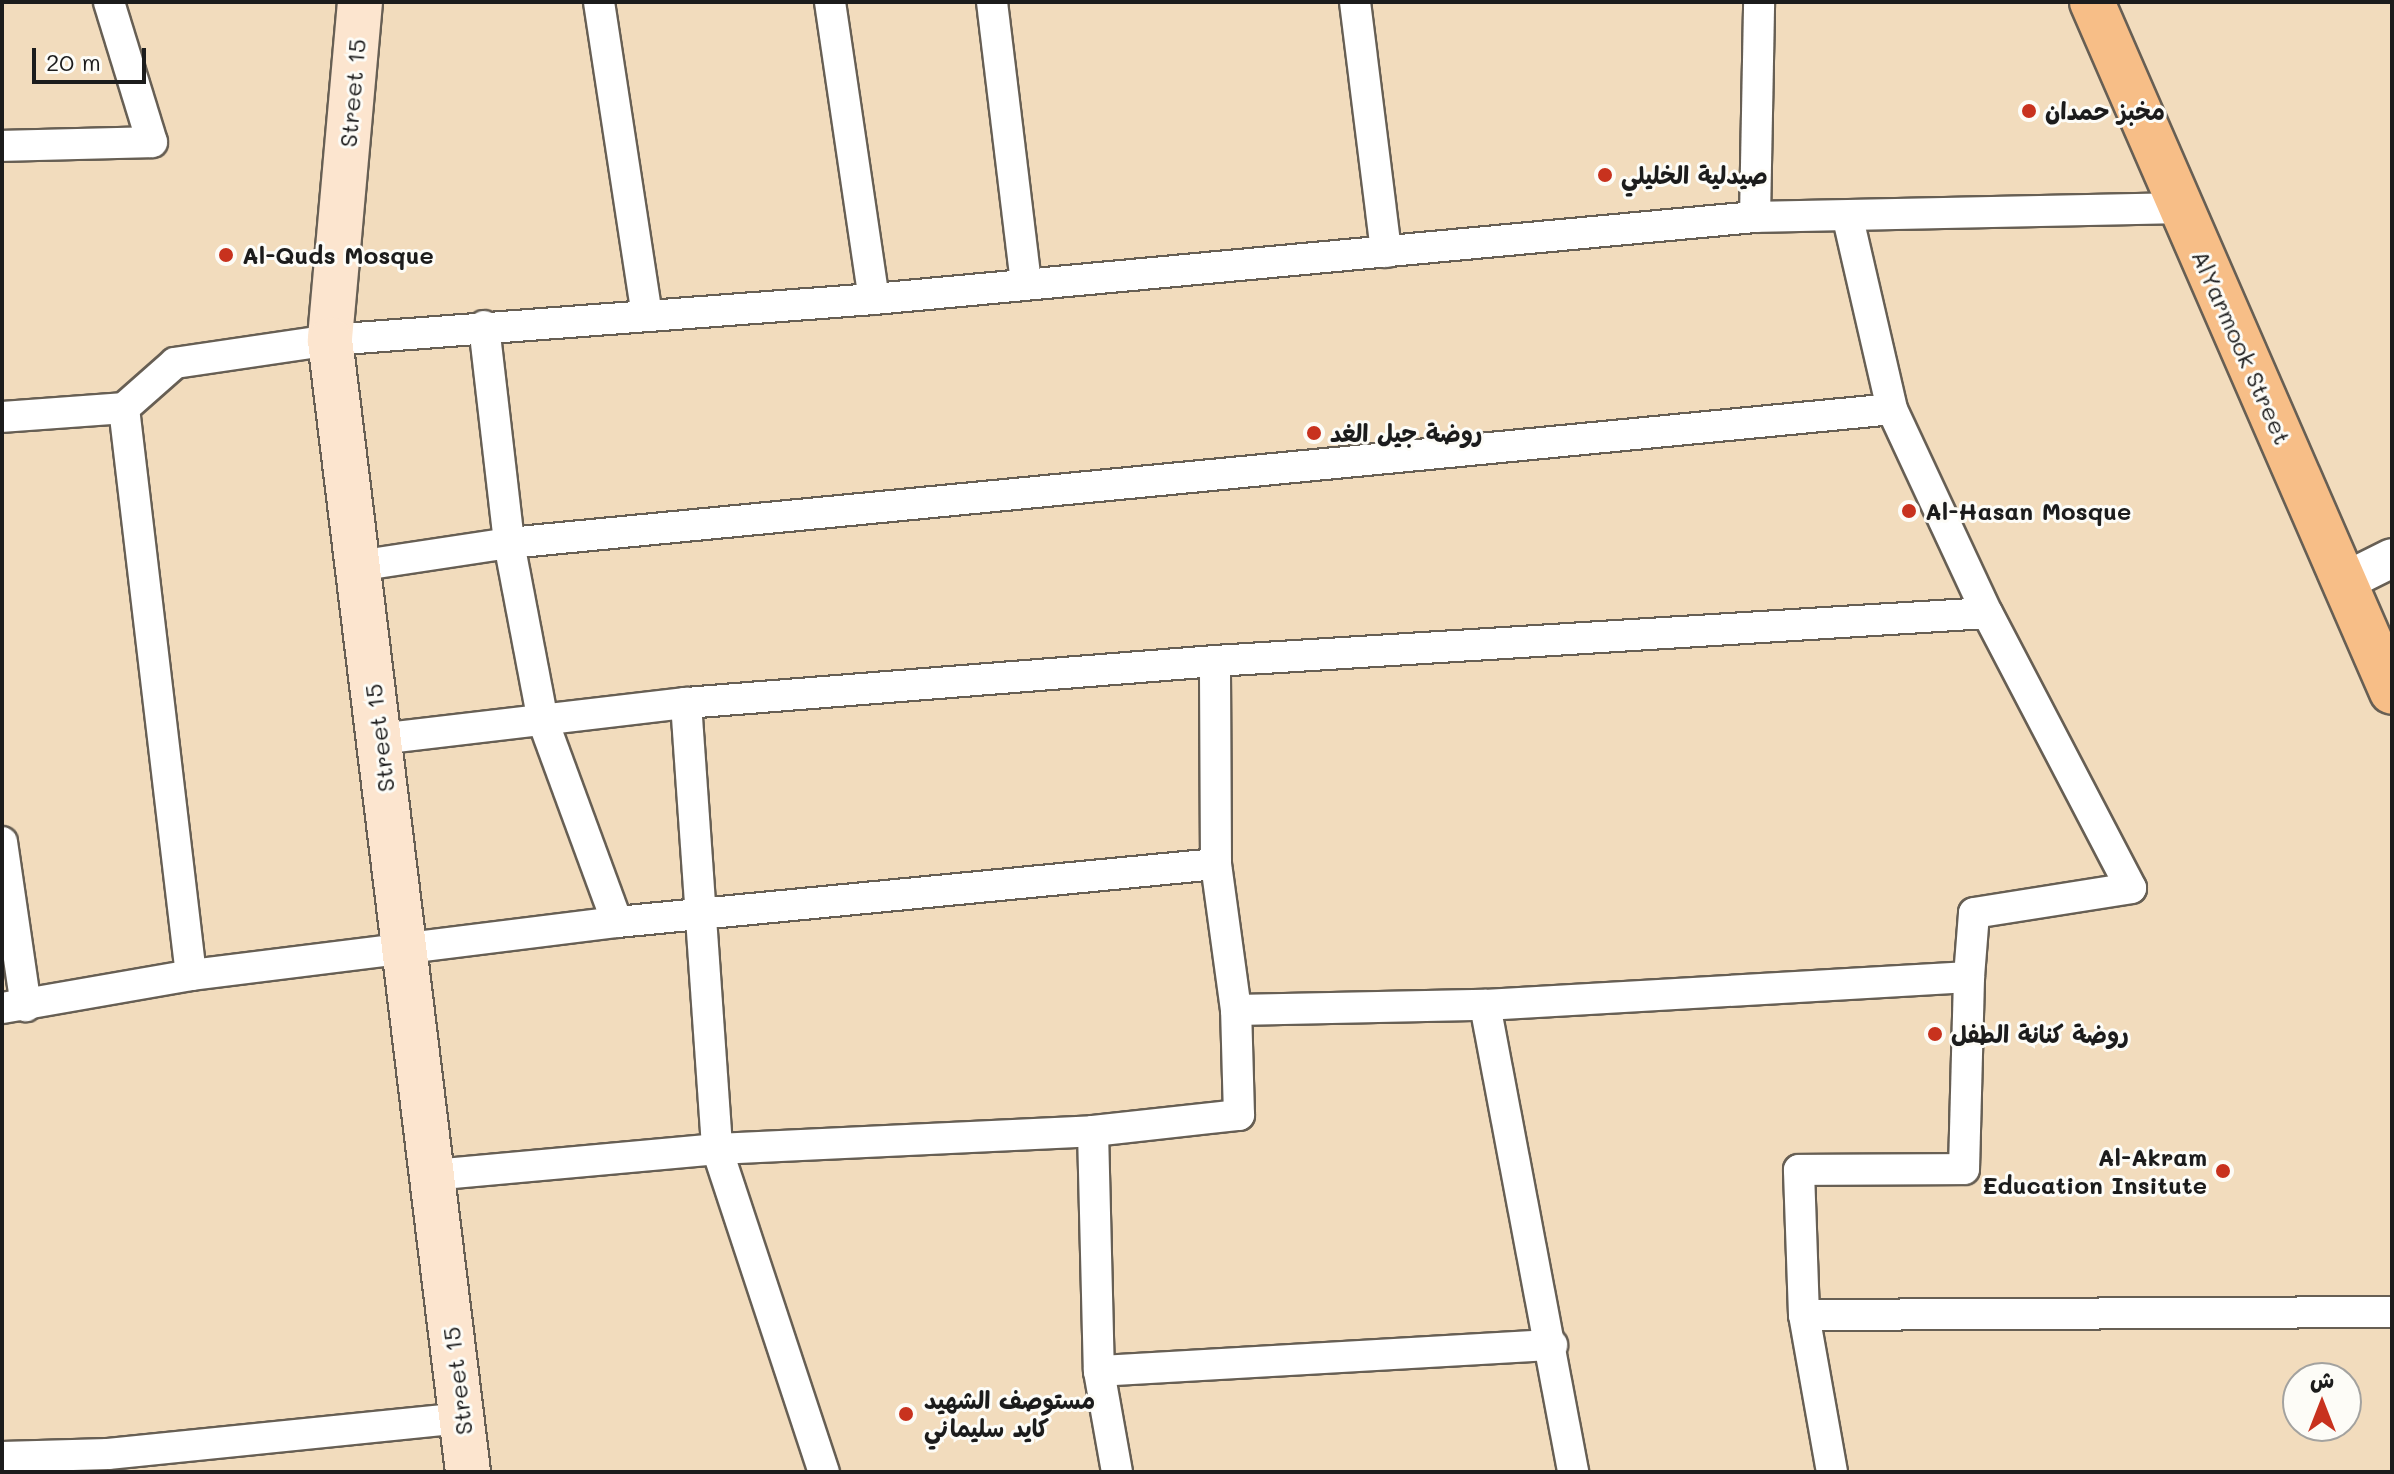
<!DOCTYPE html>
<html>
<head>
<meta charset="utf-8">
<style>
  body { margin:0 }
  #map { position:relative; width:2394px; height:1474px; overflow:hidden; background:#f2dcbd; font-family:Mali,"Playpen Sans Arabic",sans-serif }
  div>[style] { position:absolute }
  .roads { filter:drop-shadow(2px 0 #675f54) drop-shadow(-2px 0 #675f54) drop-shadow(0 2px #675f54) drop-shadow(0 -2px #675f54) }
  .minor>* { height:30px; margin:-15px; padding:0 15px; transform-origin:15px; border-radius:15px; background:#fff }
  .tertiary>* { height:38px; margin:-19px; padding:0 19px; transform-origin:19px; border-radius:19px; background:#fff }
  .secondary>* { height:44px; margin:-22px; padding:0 22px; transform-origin:22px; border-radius:22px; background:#fce5cf }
  .primary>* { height:44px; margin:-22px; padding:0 22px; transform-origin:22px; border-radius:22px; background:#f7be87 }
  .dots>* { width:22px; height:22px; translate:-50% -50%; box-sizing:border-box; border:4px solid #fdfcf7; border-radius:50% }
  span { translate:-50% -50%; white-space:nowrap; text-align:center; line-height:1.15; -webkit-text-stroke:6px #fdfcf7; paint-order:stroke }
  .street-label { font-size:24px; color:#1c1c1c }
  .poi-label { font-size:24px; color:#1c1c1c; font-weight:700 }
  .left { translate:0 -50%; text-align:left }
  .right { translate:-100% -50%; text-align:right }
  .frame { position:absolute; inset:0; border:4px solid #1c1c1c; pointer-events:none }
  .north { position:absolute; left:2282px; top:1362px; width:80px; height:80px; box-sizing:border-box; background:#fdfcf7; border:2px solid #a3a29f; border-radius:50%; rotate:0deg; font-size:22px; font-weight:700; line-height:32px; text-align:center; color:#1c1c1c }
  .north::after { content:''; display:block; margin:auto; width:28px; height:36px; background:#c8321e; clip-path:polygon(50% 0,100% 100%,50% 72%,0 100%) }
  .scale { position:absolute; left:32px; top:48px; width:114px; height:36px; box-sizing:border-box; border:4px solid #1c1c1c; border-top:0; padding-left:10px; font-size:24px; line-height:28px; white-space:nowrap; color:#1c1c1c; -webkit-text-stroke:6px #fdfcf7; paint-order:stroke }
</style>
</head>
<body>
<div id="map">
  <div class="roads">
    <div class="minor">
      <div style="left:599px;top:2px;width:317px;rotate:81.3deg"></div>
      <div style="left:830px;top:2px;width:300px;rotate:81.6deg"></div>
      <div style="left:992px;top:2px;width:282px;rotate:83.1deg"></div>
      <div style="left:1355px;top:2px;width:252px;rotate:82.9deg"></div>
      <div style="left:2px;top:146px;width:150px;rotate:-1.5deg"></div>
      <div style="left:152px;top:142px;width:146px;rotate:-107.1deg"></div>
      <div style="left:1755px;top:217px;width:215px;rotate:-88.9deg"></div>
      <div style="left:484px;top:326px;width:218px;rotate:83.4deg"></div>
      <div style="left:509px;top:543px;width:181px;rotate:79.2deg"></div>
      <div style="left:543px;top:721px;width:214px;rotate:69.8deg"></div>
      <div style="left:2px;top:417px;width:122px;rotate:-4.2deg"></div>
      <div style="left:357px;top:566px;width:154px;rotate:-8.6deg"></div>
      <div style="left:509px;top:543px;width:1389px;rotate:-5.53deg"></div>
      <div style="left:686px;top:703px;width:447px;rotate:86deg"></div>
      <div style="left:717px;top:1149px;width:340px;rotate:71.7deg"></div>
      <div style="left:379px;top:739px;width:309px;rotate:-6.7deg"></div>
      <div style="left:686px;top:703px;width:531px;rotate:-4.54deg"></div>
      <div style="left:1215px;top:661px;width:773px;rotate:-3.56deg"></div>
      <div style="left:2px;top:842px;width:166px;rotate:81.7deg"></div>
      <div style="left:191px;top:975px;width:571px;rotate:-96.74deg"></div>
      <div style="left:124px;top:408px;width:68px;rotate:-41.4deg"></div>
      <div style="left:175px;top:363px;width:157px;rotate:-8.4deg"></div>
      <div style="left:330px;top:340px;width:546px;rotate:-4.31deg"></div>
      <div style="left:874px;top:299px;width:885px;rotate:-5.32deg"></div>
      <div style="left:1755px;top:217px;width:426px;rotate:-1.2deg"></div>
      <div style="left:1485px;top:1005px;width:475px;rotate:79.3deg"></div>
      <div style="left:2px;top:1008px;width:192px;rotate:-9.9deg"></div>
      <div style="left:191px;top:975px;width:429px;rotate:-7.1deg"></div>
      <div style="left:617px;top:922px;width:602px;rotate:-5.53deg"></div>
      <div style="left:1236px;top:1010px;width:249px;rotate:-1.2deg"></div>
      <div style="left:1485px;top:1005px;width:485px;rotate:-3.3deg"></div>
      <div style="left:1969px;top:977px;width:64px;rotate:-85.5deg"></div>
      <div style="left:1974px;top:913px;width:159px;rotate:-9deg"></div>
      <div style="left:2131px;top:888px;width:310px;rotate:-117.6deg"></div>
      <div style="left:1987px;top:613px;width:225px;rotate:-115deg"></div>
      <div style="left:1892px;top:409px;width:195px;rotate:-103deg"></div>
      <div style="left:1093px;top:1131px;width:240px;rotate:88.6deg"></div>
      <div style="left:1099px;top:1371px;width:103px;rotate:79.9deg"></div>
      <div style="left:432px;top:1175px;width:286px;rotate:-5.2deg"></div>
      <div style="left:717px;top:1149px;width:376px;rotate:-2.7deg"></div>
      <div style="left:1093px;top:1131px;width:147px;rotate:-6.3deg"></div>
      <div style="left:1239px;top:1115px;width:105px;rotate:-91.6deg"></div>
      <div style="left:1236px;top:1010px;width:147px;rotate:-97.8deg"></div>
      <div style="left:1216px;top:864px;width:203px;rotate:-90.3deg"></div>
      <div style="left:1804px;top:1315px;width:588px;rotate:-0.29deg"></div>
      <div style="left:1099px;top:1371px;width:454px;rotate:-3.3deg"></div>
      <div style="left:2px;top:1457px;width:106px;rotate:-1.6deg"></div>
      <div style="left:108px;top:1454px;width:355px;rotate:-5.8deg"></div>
      <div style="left:1832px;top:1472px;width:159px;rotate:-100.1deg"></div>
      <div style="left:1804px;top:1315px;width:145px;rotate:-92deg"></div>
      <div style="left:1799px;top:1170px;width:165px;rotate:-0.3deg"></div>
      <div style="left:1964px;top:1169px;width:192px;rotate:-88.5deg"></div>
    </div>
    <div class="tertiary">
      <div style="left:2346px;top:581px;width:51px;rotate:-26.6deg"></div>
    </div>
    <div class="secondary">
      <div style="left:360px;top:2px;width:339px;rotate:95.1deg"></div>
      <div style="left:330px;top:340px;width:1140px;rotate:83.05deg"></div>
    </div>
    <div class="primary">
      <div style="left:2092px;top:2px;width:752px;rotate:66.5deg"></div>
    </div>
  </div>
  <div class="dots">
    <div style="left:2029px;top:111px;background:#c8321e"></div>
    <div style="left:1605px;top:175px;background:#c8321e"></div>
    <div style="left:226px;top:255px;background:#c8321e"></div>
    <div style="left:1314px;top:433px;background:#c8321e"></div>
    <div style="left:1909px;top:511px;background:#c8321e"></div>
    <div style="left:1935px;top:1034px;background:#c8321e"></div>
    <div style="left:2223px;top:1171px;background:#c8321e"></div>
    <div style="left:906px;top:1414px;background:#c8321e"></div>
  </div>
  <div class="street-label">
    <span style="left:352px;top:93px;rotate:-85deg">Street 15</span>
    <span style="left:2242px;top:347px;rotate:66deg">AlYarmook Street</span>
    <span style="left:379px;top:738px;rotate:-97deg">Street 15</span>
    <span style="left:457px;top:1381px;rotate:-97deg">Street 15</span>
  </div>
  <div class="poi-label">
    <span class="left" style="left:2045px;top:111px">مخبز حمدان</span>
    <span class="left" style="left:1621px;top:175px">صيدلية الخليلي</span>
    <span class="left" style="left:242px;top:255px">Al-Quds Mosque</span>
    <span class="left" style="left:1330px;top:433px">روضة جيل الغد</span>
    <span class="left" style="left:1925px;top:511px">Al-Hasan Mosque</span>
    <span class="left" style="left:1951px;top:1034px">روضة كنانة الطفل</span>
    <span class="right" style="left:2207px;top:1171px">Al-Akram<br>Education Insitute</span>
    <span class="left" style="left:924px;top:1414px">مستوصف الشهيد<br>كايد سليماني</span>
  </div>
  <div class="frame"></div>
  <div class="north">ش</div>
  <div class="scale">20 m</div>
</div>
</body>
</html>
